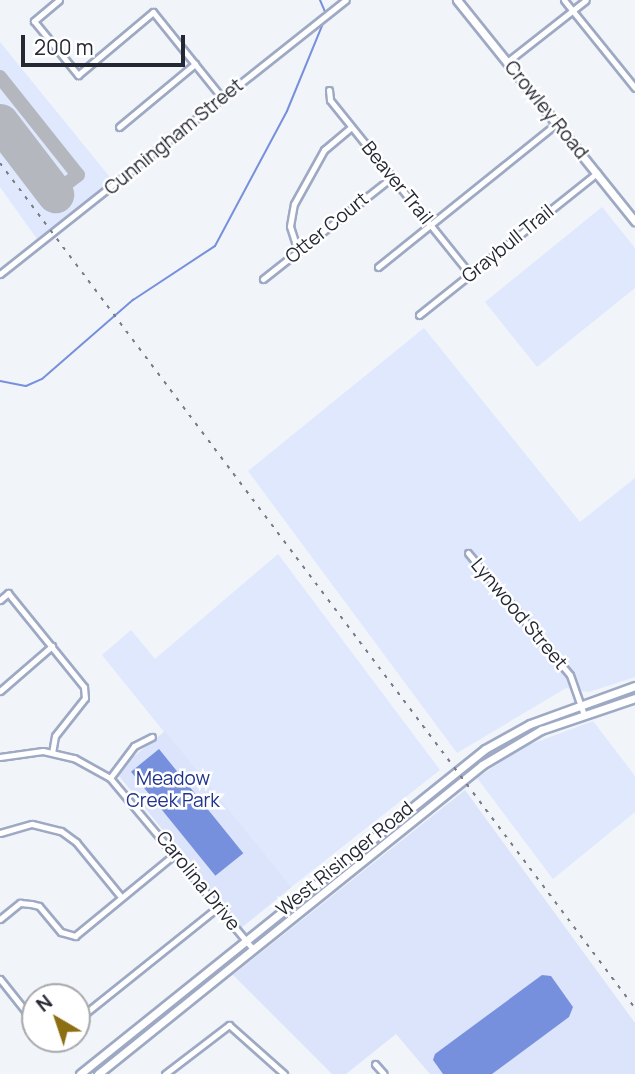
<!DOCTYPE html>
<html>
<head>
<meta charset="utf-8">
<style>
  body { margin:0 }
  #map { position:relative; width:635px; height:1074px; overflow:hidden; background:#f1f4f9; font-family:Manrope,sans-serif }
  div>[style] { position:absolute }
  .built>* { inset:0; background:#e0e8fe }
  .green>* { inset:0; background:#dbe4fa; transform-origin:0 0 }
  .water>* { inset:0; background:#7690de; transform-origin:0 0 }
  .stream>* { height:2px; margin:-1px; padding:0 1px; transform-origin:1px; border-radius:1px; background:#7690de }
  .taxiway>* { height:14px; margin:-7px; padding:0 7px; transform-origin:7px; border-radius:7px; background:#b4b8be }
  .runway>* { height:37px; margin:-18.5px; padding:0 18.5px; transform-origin:18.5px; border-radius:18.5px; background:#b4b8be }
  .roads { filter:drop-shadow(2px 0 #9ea9c4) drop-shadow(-2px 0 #9ea9c4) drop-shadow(0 2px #9ea9c4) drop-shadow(0 -2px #9ea9c4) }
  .street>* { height:5px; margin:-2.5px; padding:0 2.5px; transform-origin:2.5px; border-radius:2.5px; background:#fff }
  .secondary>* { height:7px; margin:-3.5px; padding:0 3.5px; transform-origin:3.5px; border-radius:3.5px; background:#fff }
  .rail>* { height:2px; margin-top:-1px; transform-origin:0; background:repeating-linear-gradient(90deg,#787b84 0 3.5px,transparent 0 10.5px) }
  span { translate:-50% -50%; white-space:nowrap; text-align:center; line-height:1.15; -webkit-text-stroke:5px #fff; paint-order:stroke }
  .street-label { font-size:19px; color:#242833 }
  .park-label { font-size:19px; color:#21348d }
  .north { position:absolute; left:21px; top:983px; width:70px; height:70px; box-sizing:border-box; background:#fff; border:2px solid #a7a9ad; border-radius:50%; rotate:321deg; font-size:19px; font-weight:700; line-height:28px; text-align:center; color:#242833 }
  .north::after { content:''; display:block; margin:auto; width:24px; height:32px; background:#8d6f13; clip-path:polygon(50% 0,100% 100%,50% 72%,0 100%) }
  .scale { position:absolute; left:21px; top:35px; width:164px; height:32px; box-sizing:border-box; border:4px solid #242833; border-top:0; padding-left:9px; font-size:21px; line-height:24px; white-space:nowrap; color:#242833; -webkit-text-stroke:5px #fff; paint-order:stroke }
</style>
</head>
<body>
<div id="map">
  <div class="built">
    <div style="clip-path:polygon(0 42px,113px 181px,37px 239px,0 187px)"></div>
    <div style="clip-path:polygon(602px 207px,635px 248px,635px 288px,537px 367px,485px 302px)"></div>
    <div style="clip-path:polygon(424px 328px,580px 522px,635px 478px,635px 677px,589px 692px,566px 688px,457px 753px,248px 471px)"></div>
    <div style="clip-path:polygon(278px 554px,440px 770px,290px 888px,102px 655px,131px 630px,155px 659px)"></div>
    <div style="clip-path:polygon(593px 721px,635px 776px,635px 812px,553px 879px,477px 778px,523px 747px)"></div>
  </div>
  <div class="green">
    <div style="left:165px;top:731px;width:201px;height:64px;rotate:51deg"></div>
    <div style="clip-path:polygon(465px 790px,635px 1023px,635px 1074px,430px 1074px,396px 1034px,346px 1074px,332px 1074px,233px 975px)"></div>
  </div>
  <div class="water">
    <div style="left:159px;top:749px;width:134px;height:36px;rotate:51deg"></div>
    <div style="clip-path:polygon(542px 975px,551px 976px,573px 1007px,569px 1017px,492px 1074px,443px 1074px,433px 1060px,435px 1054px)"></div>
  </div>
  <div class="stream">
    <div style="left:320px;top:0;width:13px;rotate:67deg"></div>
    <div style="left:0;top:381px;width:26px;rotate:11deg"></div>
    <div style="left:26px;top:386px;width:17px;rotate:-24deg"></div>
    <div style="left:42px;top:379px;width:121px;rotate:-41deg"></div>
    <div style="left:133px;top:300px;width:98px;rotate:-33.4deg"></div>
    <div style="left:215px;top:246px;width:153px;rotate:-61.9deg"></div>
    <div style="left:287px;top:111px;width:97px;rotate:-67.7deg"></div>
  </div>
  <div class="taxiway">
    <div style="left:0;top:77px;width:125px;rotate:51.5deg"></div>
    <div style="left:78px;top:175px;width:30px;rotate:143deg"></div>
  </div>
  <div class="runway">
    <div style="left:0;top:122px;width:91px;rotate:52.6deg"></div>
  </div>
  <div class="roads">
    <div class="street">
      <div style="left:59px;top:0;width:33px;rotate:140deg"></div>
      <div style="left:34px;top:21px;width:70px;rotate:50.8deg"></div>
      <div style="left:78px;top:75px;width:98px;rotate:-40deg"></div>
      <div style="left:153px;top:12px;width:112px;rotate:51.2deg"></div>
      <div style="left:564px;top:0;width:113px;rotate:51.1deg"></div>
      <div style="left:507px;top:62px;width:100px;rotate:-38.1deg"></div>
      <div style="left:329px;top:90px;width:10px;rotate:84deg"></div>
      <div style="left:330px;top:100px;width:223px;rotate:51.2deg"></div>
      <div style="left:119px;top:127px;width:99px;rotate:-39.7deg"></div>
      <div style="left:298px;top:251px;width:26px;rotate:-108deg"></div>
      <div style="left:290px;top:226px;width:22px;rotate:-80deg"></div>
      <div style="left:294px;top:204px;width:62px;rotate:-60.9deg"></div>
      <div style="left:324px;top:150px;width:35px;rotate:-40deg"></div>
      <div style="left:378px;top:267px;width:230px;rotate:-38.8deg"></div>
      <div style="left:0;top:274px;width:441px;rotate:-38.4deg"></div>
      <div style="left:263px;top:279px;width:164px;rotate:-38.3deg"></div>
      <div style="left:419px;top:315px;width:228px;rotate:-38.6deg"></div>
      <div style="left:468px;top:553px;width:159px;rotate:50.1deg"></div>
      <div style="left:570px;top:675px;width:42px;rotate:70.7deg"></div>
      <div style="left:0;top:600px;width:11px;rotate:-41deg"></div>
      <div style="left:8px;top:593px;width:121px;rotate:51deg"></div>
      <div style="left:84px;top:687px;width:11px;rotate:85deg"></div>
      <div style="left:85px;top:698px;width:48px;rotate:128.3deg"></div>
      <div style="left:55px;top:736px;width:17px;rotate:100deg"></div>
      <div style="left:0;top:691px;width:69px;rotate:-40.9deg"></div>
      <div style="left:0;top:757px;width:43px;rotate:-7.9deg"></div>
      <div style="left:43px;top:751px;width:32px;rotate:13deg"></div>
      <div style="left:74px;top:758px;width:41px;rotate:29.1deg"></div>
      <div style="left:110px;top:778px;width:222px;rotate:50.1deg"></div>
      <div style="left:110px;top:778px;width:40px;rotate:-53deg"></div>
      <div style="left:134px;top:746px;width:20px;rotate:-27deg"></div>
      <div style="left:0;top:833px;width:33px;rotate:-16deg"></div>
      <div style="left:32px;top:824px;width:30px;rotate:14deg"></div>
      <div style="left:61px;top:831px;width:19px;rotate:36deg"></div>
      <div style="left:76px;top:842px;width:71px;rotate:50.7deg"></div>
      <div style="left:0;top:919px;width:26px;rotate:-39deg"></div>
      <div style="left:20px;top:903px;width:11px;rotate:5deg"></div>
      <div style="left:31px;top:904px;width:8px;rotate:14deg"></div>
      <div style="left:39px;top:906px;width:34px;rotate:50deg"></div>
      <div style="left:61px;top:932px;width:15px;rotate:16deg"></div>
      <div style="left:75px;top:936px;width:131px;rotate:-39.4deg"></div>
      <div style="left:0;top:979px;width:56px;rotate:51.5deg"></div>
      <div style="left:77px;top:1020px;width:181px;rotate:-38.7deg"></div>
      <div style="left:375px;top:1064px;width:13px;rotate:48deg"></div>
      <div style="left:165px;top:1074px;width:81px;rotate:-37.4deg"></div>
      <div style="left:229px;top:1025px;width:74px;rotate:41.7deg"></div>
    </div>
    <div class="secondary">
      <div style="left:457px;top:0;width:284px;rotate:51.2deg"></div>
      <div style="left:80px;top:1074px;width:519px;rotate:-38.75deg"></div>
      <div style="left:485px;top:749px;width:51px;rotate:-29.1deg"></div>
      <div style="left:530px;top:724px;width:112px;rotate:-19.9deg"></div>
      <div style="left:98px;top:1074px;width:493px;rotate:-38.8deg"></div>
      <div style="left:482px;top:765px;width:69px;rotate:-30.7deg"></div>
      <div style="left:541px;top:730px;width:99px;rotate:-18.8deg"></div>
    </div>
  </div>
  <div class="rail">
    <div style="left:0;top:163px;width:1057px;rotate:53.08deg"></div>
  </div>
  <div class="street-label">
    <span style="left:546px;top:110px;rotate:51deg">Crowley Road</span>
    <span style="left:174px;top:137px;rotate:-39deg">Cunningham Street</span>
    <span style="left:397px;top:183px;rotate:51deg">Beaver Trail</span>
    <span style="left:327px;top:228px;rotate:-39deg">Otter Court</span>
    <span style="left:508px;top:244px;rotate:-39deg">Graybull Trail</span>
    <span style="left:519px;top:614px;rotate:50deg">Lynwood Street</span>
    <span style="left:345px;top:859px;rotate:-39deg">West Risinger Road</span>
    <span style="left:198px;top:881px;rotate:51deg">Carolina Drive</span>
  </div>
  <div class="park-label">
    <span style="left:173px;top:790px">Meadow<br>Creek Park</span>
  </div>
  <div class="north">N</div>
  <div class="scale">200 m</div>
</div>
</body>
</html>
